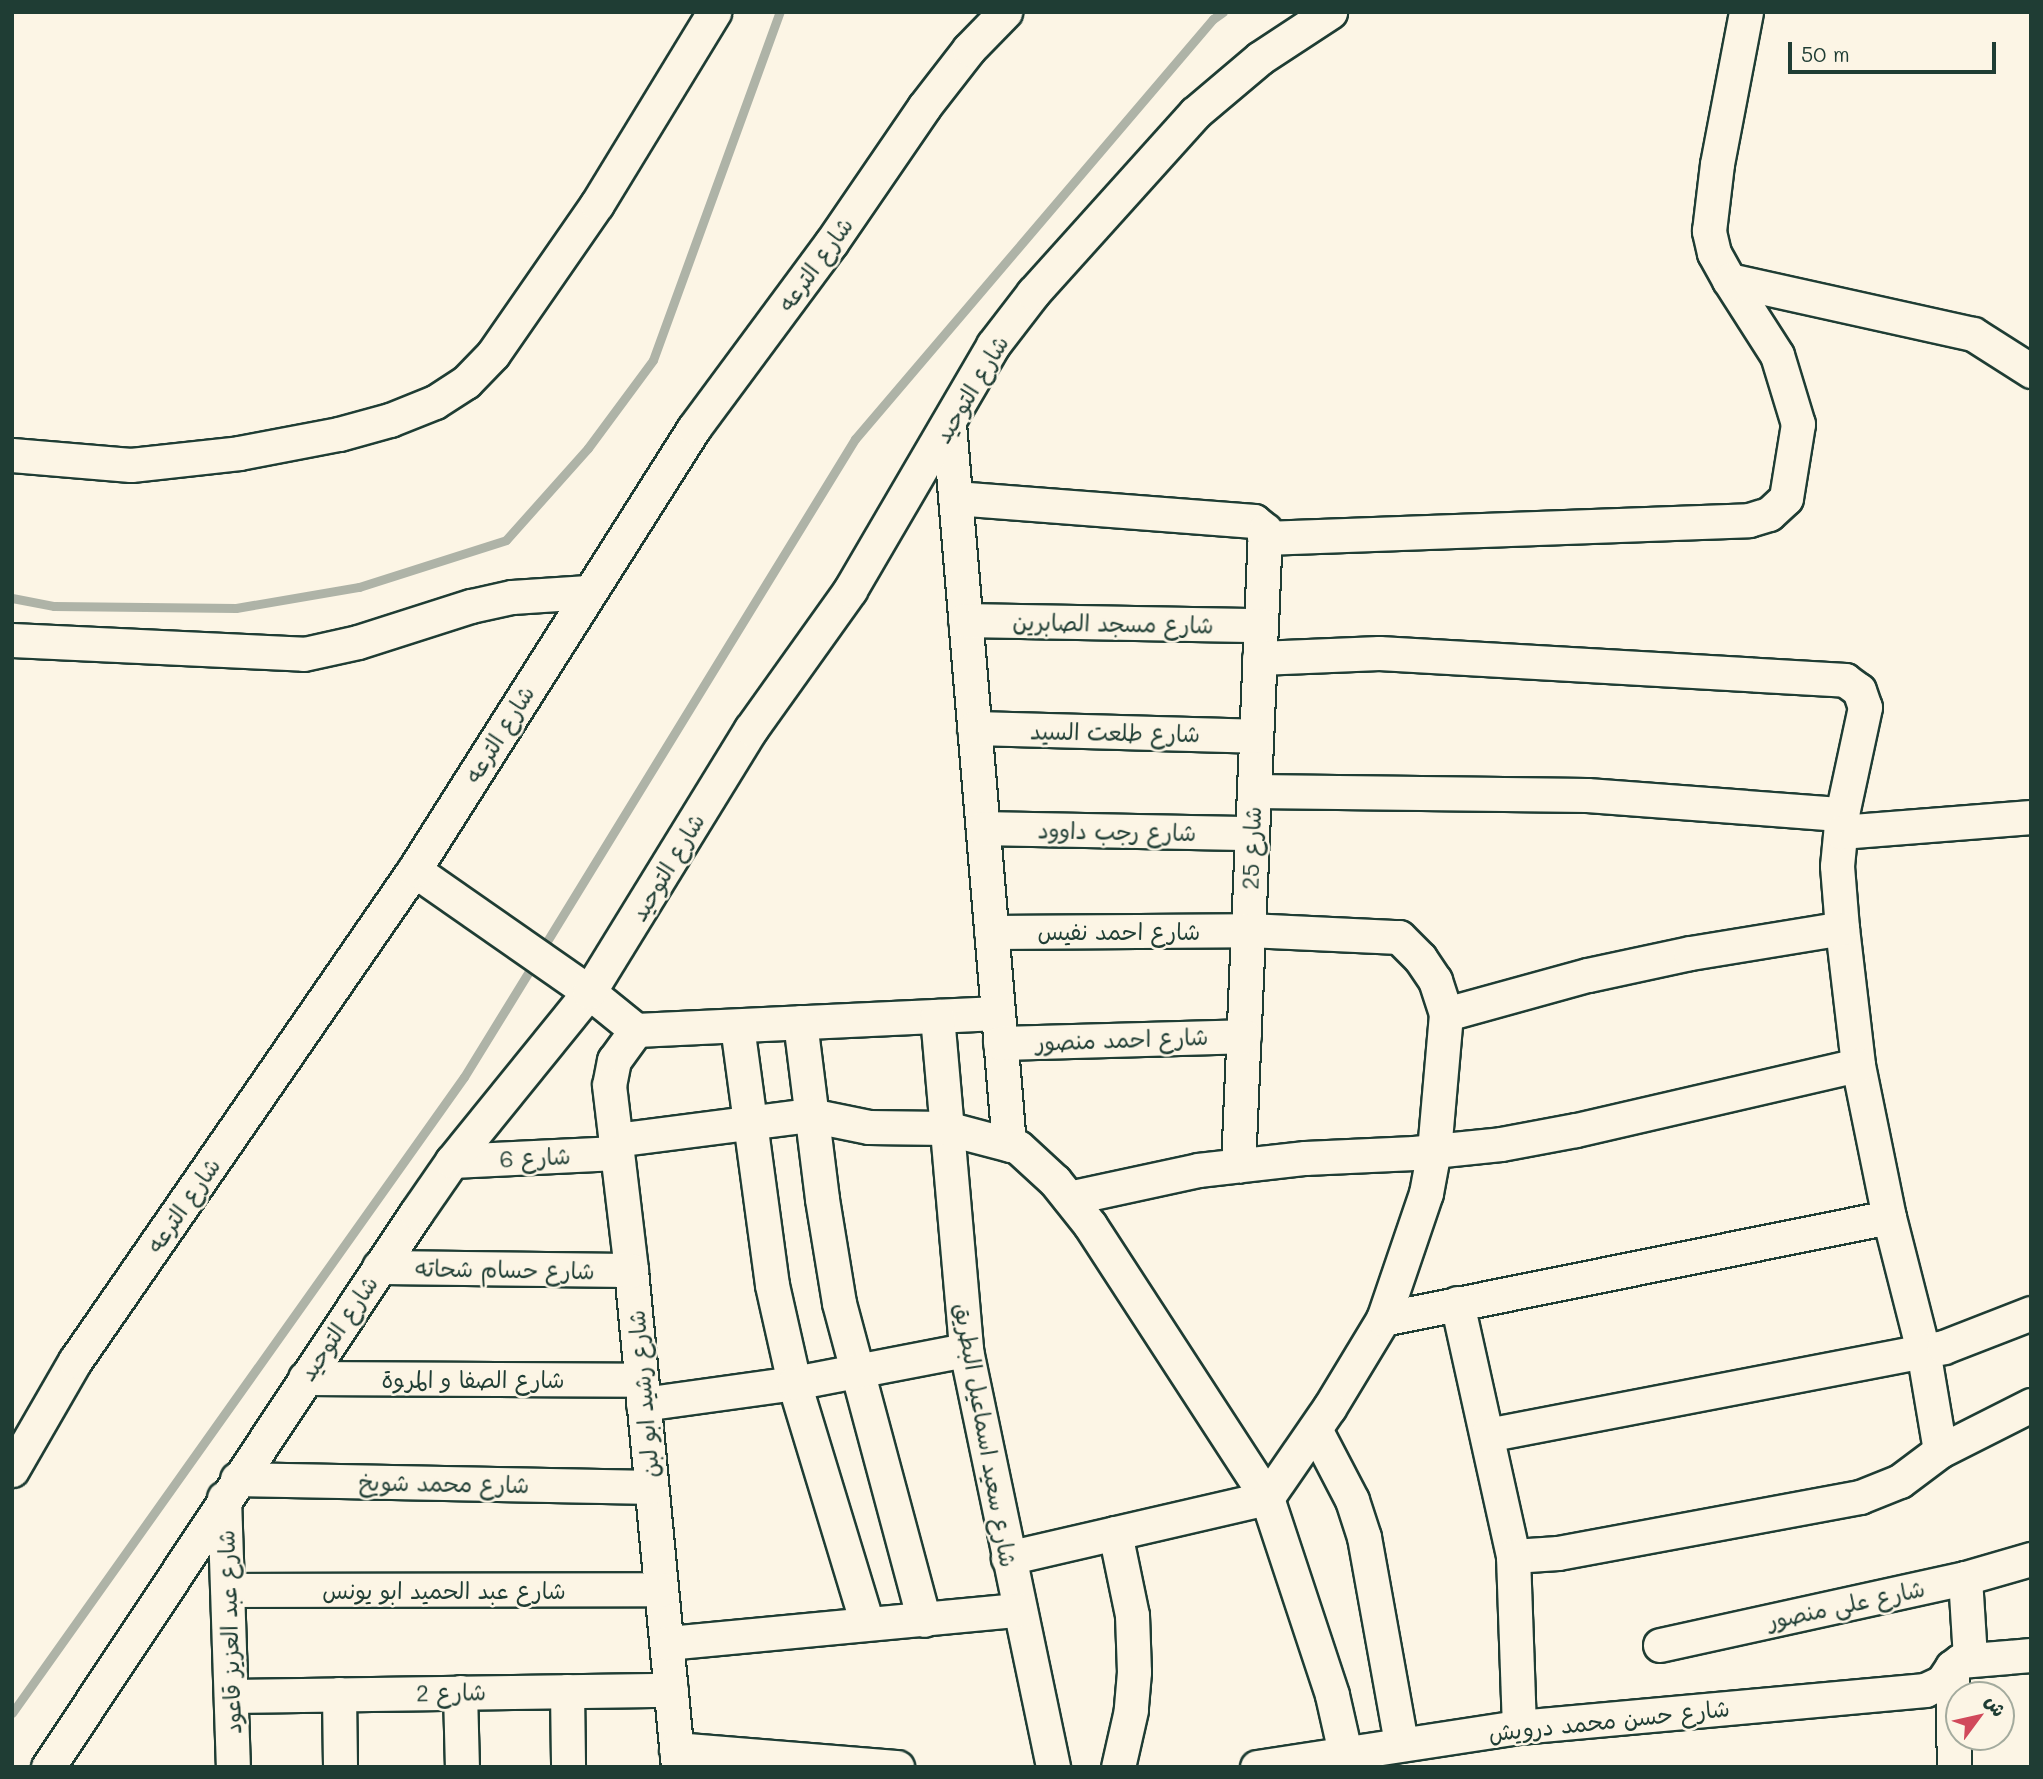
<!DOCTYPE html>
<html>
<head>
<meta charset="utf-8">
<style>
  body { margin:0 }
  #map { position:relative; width:2043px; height:1779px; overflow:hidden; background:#fcf5e5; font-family:Mali,"Playpen Sans Arabic",sans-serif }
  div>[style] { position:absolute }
  .stream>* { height:9px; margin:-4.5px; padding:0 4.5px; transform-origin:4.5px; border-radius:4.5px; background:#aeb3a7 }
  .roads { filter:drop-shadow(2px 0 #1f3d34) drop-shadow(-2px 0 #1f3d34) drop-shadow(0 2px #1f3d34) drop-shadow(0 -2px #1f3d34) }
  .minor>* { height:33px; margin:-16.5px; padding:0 16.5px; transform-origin:16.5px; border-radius:16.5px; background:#fcf5e5 }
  span { translate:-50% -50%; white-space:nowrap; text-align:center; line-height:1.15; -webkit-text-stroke:5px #fcf5e5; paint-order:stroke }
  .street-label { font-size:23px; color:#1f3d34 }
  .frame { position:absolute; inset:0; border:14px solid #1f3d34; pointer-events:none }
  .north { position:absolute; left:1945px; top:1681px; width:70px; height:70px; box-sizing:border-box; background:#fcf5e5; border:2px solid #a4ab9e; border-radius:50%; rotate:57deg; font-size:19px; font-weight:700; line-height:28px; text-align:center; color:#1f3d34 }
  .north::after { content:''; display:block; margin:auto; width:24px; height:32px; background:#d1495b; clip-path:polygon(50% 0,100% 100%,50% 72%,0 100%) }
  .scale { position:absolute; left:1788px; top:42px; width:208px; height:32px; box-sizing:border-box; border:4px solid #1f3d34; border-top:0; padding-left:9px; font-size:21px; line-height:24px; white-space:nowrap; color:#1f3d34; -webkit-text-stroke:5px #fcf5e5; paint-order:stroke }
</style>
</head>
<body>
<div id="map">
  <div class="stream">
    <div style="left:12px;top:598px;width:43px;rotate:10.8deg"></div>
    <div style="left:54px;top:606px;width:182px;rotate:0.6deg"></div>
    <div style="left:236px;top:608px;width:125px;rotate:-9.7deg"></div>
    <div style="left:359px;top:587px;width:154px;rotate:-17.7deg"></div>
    <div style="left:506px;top:540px;width:123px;rotate:-48.3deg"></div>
    <div style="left:588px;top:448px;width:109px;rotate:-53.5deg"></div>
    <div style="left:653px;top:360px;width:370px;rotate:-70deg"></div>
    <div style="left:541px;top:951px;width:601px;rotate:-58.48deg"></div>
    <div style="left:855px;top:439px;width:552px;rotate:-49.56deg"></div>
    <div style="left:1213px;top:19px;width:12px;rotate:-35deg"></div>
    <div style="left:12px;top:1713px;width:780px;rotate:-54.6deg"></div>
    <div style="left:464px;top:1077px;width:134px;rotate:-58.4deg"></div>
  </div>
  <div class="roads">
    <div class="minor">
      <div style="left:1729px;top:280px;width:31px;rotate:-119deg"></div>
      <div style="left:1714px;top:253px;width:23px;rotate:-103deg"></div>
      <div style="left:1709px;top:231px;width:67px;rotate:-83.2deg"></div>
      <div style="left:1717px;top:164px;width:155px;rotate:-79.2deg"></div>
      <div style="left:949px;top:424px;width:723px;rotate:85.24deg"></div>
      <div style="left:12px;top:455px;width:119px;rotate:4.8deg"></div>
      <div style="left:131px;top:465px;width:109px;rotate:-6.3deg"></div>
      <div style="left:239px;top:453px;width:102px;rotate:-10.8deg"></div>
      <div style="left:339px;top:434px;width:53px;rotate:-15.4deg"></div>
      <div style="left:390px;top:420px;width:48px;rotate:-21.8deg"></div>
      <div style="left:435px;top:402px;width:37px;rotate:-33deg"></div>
      <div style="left:466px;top:382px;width:39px;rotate:-46deg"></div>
      <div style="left:493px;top:354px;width:183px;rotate:-55.3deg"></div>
      <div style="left:597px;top:204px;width:225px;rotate:-58.6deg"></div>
      <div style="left:955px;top:498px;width:300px;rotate:4.4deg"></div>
      <div style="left:1254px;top:521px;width:14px;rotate:39deg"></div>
      <div style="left:1265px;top:530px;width:636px;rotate:92.43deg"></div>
      <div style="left:1264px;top:538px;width:485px;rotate:-2.1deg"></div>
      <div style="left:1749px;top:520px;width:21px;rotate:-17deg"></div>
      <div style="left:1769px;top:514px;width:23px;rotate:-43deg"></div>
      <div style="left:1786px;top:498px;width:75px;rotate:-80.8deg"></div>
      <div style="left:1798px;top:424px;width:72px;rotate:-106.9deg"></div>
      <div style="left:1777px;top:355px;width:89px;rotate:-122.6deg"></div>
      <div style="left:1729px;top:280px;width:250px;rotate:12.5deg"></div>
      <div style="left:1973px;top:334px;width:69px;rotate:32.5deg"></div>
      <div style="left:965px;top:620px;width:296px;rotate:1deg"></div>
      <div style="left:12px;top:640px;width:292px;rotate:2.7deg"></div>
      <div style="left:304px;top:654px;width:55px;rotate:-12.5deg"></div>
      <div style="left:358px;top:642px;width:119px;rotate:-17.7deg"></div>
      <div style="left:471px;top:606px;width:42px;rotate:-12.4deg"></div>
      <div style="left:512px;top:597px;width:76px;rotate:-3.8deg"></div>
      <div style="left:1259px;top:658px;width:120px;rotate:-2.4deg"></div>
      <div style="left:1379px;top:653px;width:467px;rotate:3.3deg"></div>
      <div style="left:1845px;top:680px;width:17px;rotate:36deg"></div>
      <div style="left:1859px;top:690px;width:18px;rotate:71deg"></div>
      <div style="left:1865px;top:707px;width:109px;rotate:102.1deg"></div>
      <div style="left:1842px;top:814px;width:52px;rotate:95.5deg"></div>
      <div style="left:1837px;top:866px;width:62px;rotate:85.4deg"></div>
      <div style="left:1842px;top:928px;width:138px;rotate:83.3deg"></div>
      <div style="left:1858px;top:1065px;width:155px;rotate:78.5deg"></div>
      <div style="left:1889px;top:1217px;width:137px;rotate:75.7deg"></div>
      <div style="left:1923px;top:1350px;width:102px;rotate:80.4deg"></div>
      <div style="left:974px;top:728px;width:282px;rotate:1.6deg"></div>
      <div style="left:1254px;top:791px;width:333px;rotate:0.7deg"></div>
      <div style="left:1587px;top:795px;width:256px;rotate:4.3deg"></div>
      <div style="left:983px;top:828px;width:269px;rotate:1.1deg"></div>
      <div style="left:1841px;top:832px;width:191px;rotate:-4.5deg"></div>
      <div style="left:414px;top:870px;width:213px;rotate:34.9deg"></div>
      <div style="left:589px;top:992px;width:60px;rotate:39deg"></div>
      <div style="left:636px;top:1030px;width:362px;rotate:-2.7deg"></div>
      <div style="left:991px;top:932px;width:257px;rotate:-0.4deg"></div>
      <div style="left:1248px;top:930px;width:151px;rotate:2.7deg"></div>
      <div style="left:1399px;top:937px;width:30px;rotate:45deg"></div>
      <div style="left:1420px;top:958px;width:27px;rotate:56deg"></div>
      <div style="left:1435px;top:980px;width:36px;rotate:72deg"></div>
      <div style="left:1446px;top:1014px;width:137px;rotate:95deg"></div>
      <div style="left:1434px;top:1150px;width:44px;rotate:100.5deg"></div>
      <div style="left:1426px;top:1193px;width:133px;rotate:108.8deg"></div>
      <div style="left:1383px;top:1319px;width:104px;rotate:121.2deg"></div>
      <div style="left:1329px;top:1408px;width:109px;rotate:124.6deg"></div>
      <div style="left:1267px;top:1498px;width:266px;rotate:167deg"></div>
      <div style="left:1446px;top:1014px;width:147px;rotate:-15.4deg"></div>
      <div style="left:1588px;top:975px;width:104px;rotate:-12.2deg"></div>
      <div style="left:1690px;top:953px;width:154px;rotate:-9.3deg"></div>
      <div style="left:937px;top:1016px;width:335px;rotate:85deg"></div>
      <div style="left:966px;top:1350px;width:426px;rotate:78.2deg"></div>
      <div style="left:800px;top:1022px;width:178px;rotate:82.9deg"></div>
      <div style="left:822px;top:1199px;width:105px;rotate:80.7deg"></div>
      <div style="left:839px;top:1303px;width:328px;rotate:75deg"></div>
      <div style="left:737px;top:1026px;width:261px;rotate:82.3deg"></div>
      <div style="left:772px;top:1285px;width:100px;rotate:77.3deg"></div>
      <div style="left:794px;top:1383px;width:251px;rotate:73.1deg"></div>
      <div style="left:636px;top:1030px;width:37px;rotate:126deg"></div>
      <div style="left:614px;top:1060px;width:25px;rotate:101deg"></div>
      <div style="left:609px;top:1085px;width:186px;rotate:83.2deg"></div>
      <div style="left:631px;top:1270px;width:499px;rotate:84.6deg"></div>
      <div style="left:1000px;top:1043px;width:244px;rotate:-1.6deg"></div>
      <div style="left:615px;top:1140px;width:197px;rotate:-7.3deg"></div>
      <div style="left:810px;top:1115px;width:60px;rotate:11.5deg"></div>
      <div style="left:869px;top:1127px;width:77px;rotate:0.7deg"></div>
      <div style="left:946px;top:1128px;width:74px;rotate:14.8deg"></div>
      <div style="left:1018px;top:1147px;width:50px;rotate:42.6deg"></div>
      <div style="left:1055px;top:1181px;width:56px;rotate:51.5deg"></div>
      <div style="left:1090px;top:1225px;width:325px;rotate:57deg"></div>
      <div style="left:1267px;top:1498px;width:207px;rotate:71.7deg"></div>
      <div style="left:1332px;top:1695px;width:58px;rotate:77.2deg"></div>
      <div style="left:452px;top:1161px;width:165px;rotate:-2.8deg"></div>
      <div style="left:1069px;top:1198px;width:132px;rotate:-12.2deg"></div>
      <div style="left:1198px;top:1170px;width:108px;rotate:-6.4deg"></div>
      <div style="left:1305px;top:1158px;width:109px;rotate:-2.6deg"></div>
      <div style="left:1414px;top:1153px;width:87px;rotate:-5.9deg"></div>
      <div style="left:1501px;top:1144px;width:76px;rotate:-10.6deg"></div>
      <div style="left:1576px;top:1130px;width:289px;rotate:-13deg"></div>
      <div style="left:379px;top:1267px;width:252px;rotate:0.7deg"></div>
      <div style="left:1457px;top:1303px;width:259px;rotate:77.5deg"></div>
      <div style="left:1513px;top:1556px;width:45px;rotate:-3.8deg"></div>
      <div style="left:1558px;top:1553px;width:307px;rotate:-10.5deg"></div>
      <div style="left:1860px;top:1497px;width:43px;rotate:-21.8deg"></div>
      <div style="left:1900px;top:1481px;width:50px;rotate:-36.9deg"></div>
      <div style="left:1940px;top:1451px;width:102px;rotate:-26.8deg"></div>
      <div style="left:1383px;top:1319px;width:516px;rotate:-11.4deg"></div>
      <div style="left:305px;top:1378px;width:336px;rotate:0.3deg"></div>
      <div style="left:643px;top:1404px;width:152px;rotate:-7.9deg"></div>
      <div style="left:794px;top:1383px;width:175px;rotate:-10.9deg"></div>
      <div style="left:1315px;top:1429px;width:80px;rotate:62.5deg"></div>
      <div style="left:1352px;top:1500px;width:39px;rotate:72deg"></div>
      <div style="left:1364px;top:1537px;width:209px;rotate:79.8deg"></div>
      <div style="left:1487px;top:1435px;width:465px;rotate:-10.9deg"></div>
      <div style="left:1944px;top:1347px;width:93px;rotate:-21.3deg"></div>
      <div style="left:12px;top:1470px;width:126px;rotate:-60deg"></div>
      <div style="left:75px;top:1361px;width:597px;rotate:-55.38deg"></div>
      <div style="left:414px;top:870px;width:523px;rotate:-57.65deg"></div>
      <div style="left:694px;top:428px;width:230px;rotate:-53.5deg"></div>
      <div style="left:831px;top:243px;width:165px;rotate:-55.6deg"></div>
      <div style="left:924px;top:107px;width:73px;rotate:-52.2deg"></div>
      <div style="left:969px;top:49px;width:52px;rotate:-45.8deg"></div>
      <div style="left:237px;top:1479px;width:414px;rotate:1.1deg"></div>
      <div style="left:224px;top:1498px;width:269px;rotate:88.1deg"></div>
      <div style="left:1115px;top:1533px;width:84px;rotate:78.3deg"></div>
      <div style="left:1132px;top:1615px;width:57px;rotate:88deg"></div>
      <div style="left:1134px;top:1672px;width:38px;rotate:95deg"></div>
      <div style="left:1131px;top:1710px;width:58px;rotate:102.8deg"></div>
      <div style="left:1513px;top:1556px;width:171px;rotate:88deg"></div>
      <div style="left:1965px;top:1578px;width:80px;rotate:86.4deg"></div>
      <div style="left:228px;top:1590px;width:433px;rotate:-0.1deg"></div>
      <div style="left:667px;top:1643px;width:354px;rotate:-5.4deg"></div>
      <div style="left:1660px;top:1645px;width:312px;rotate:-12.4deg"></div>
      <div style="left:1965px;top:1578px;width:69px;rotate:-16.1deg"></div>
      <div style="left:1952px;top:1667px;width:100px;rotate:88.9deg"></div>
      <div style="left:567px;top:1691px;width:76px;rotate:89.2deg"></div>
      <div style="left:460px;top:1692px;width:75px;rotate:88.5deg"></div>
      <div style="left:339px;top:1694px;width:73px;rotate:89.2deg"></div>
      <div style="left:231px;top:1696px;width:440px;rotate:-0.8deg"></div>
      <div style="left:676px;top:1749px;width:222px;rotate:4.7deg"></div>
      <div style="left:48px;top:1767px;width:665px;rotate:-56.41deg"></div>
      <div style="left:416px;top:1213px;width:63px;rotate:-55.3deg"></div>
      <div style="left:452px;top:1161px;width:218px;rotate:-51deg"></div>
      <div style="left:589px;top:992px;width:309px;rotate:-58.4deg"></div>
      <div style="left:751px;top:729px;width:171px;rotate:-54.5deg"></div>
      <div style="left:850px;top:590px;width:284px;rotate:-59.7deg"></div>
      <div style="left:993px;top:345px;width:66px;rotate:-52.4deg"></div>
      <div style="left:1033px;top:293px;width:242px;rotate:-48deg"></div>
      <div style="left:1195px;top:113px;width:85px;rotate:-40.2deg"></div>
      <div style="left:1260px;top:58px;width:84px;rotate:-33.3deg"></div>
      <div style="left:1257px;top:1767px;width:265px;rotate:-8.7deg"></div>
      <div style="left:1519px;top:1727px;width:408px;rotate:-5.2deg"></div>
      <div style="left:1925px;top:1690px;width:19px;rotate:-25deg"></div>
      <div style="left:1942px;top:1682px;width:18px;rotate:-56deg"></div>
      <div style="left:1952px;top:1667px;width:10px;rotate:-37deg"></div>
      <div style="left:1960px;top:1661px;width:71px;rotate:-4.8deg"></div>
    </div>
  </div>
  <div class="street-label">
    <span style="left:815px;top:264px;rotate:-54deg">شارع الترعه</span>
    <span style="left:971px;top:389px;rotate:-59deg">شارع التوحيد</span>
    <span style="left:1113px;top:623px;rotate:1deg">شارع مسجد الصابرين</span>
    <span style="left:1115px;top:732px;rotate:1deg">شارع طلعت السيد</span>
    <span style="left:499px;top:734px;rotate:-58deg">شارع الترعه</span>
    <span style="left:1117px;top:831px;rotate:1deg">شارع رجب داوود</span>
    <span style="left:1251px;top:848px;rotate:-88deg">شارع 25</span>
    <span style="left:667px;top:867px;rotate:-59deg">شارع التوحيد</span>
    <span style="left:1119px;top:931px">شارع احمد نفيس</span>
    <span style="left:1122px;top:1039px;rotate:-2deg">شارع احمد منصور</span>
    <span style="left:535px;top:1157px;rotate:-3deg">شارع 6</span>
    <span style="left:183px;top:1205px;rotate:-55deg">شارع الترعه</span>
    <span style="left:505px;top:1269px;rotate:1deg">شارع حسام شحاته</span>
    <span style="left:338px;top:1328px;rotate:-56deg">شارع التوحيد</span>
    <span style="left:473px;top:1379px">شارع الصفا و المروة</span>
    <span style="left:643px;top:1394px;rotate:-95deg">شارع رشيد ابو لبن</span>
    <span style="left:986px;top:1435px;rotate:80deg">شارع سعيد اسماعيل البطريق</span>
    <span style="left:444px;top:1483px;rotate:1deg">شارع محمد شويخ</span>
    <span style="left:444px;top:1590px">شارع عبد الحميد ابو يونس</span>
    <span style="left:1846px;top:1604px;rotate:-12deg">شارع على منصور</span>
    <span style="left:229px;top:1632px;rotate:-92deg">شارع عبد العزيز قاعود</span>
    <span style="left:451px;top:1692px;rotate:-1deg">شارع 2</span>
    <span style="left:1609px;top:1720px;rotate:-6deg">شارع حسن محمد درويش</span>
  </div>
  <div class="frame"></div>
  <div class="north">ش</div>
  <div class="scale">50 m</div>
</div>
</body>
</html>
